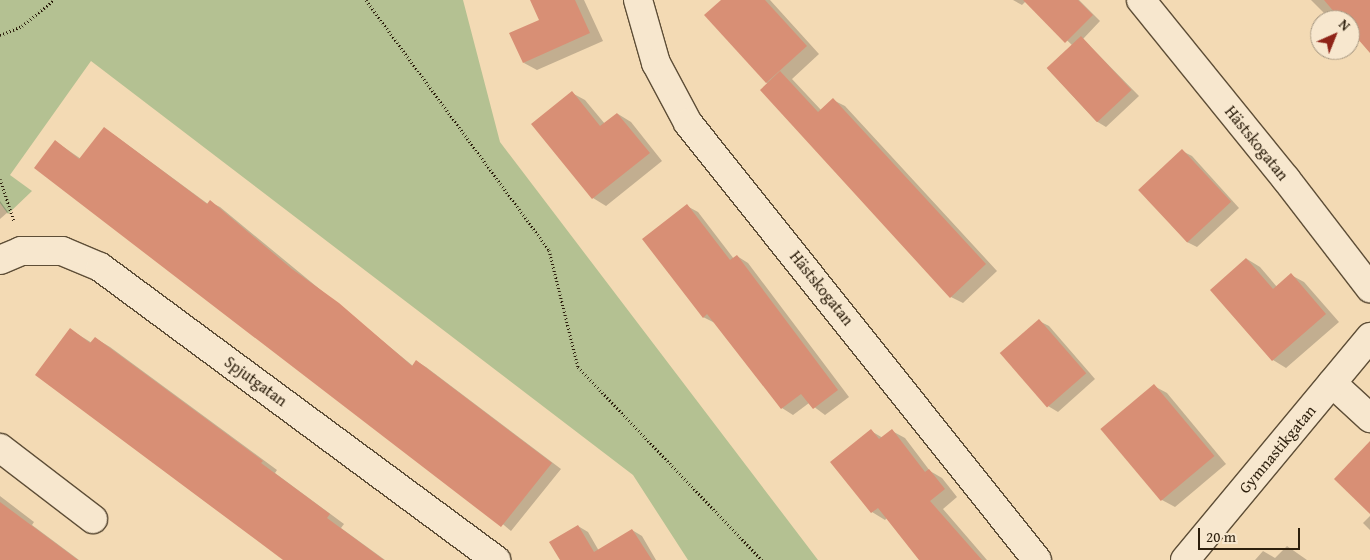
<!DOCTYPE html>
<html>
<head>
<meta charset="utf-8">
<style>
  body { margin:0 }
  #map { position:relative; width:1370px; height:560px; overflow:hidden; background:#f3dab4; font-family:"Gentium Book Plus",serif }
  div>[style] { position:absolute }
  .green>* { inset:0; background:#b4c192 }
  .shadow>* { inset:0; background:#0003 }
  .building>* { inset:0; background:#d88f75; transform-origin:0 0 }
  .path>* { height:3px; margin-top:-1.5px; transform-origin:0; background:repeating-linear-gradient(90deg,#2d1f0d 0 1px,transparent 0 3.5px) }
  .roads { filter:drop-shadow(1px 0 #5e4e37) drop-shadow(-1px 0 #5e4e37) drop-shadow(0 1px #5e4e37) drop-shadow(0 -1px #5e4e37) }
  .minor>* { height:28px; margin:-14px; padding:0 14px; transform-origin:14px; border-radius:14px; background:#f7e7ce }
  span { translate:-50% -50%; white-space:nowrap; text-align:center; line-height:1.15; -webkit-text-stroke:4.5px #f7e7ce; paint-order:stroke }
  .street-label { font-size:16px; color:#2d1f0d }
  .north { position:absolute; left:1310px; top:10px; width:50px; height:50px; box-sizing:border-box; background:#f7e7ce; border:1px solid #a69781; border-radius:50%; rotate:44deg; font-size:14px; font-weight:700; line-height:20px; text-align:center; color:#2d1f0d }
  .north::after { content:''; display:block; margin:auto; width:18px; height:22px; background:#8f2418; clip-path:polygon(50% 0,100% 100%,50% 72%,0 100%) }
  .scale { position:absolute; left:1198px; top:528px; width:102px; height:22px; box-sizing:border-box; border:2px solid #2d1f0d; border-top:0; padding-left:6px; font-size:15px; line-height:18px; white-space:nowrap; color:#2d1f0d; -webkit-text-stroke:4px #f7e7ce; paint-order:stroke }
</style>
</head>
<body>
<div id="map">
  <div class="green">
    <div style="clip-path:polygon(0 0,463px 0,500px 142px,818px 560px,688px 560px,633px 475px,91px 61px,10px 175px,32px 191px,8px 214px,0 203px)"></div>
  </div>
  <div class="shadow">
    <div style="clip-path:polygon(532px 0,584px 0,603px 41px,537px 70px,524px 63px,541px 20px)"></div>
    <div style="clip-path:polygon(722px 0,770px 0,819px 54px,792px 79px,821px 110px,833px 100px,845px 106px,997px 271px,963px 303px,951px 297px,766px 82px)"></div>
    <div style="clip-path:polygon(1013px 0,1079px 0,1100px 21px,1083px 39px,1139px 96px,1106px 127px,1096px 121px,1048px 69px,1073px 46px,1026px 1px,1022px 5px)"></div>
    <div style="clip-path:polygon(1311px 0,1357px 0,1342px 20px,1330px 19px)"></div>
    <div style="clip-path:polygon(572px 93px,585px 100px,605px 124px,618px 114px,631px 122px,662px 161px,606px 206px,593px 198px)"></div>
    <div style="clip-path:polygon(113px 134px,208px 204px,210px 202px,220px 207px,413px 366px,416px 361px,426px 367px,561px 469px,511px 531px,55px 141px,81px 159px)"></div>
    <div style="clip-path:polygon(1182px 151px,1192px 156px,1239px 208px,1197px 247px,1187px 242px,1140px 190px)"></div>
    <div style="clip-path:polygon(0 201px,8px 212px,0 219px)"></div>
    <div style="clip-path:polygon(687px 206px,698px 212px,734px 259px,737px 256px,748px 263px,849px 397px,825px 415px,809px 403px,793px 415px,782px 408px,715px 323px,703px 317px)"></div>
    <div style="clip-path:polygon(1247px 259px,1260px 267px,1277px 287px,1291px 275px,1304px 282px,1339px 322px,1286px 368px,1273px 360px)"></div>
    <div style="clip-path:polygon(1039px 321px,1049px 326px,1095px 379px,1058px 412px,1048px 406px)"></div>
    <div style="clip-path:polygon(71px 330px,92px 343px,95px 338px,110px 347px,277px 470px,275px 473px,344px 524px,341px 528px,385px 560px,287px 560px)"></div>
    <div style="clip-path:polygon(1154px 386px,1167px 393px,1226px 464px,1175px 507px,1162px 500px)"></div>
    <div style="clip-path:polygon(871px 431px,883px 438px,892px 431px,905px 438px,930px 471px,942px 478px,957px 497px,943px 509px,987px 560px,921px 560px,887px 518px,885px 520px,872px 512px,832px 463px)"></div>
    <div style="clip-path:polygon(0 496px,34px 522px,32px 525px,79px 560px,0 560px)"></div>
    <div style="clip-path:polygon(1370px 516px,1370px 530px,1363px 523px)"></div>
    <div style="clip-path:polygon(578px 526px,588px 532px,599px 551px,632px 530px,642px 536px,656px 560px,561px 560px)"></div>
    <div style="clip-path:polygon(1287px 546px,1307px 560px,1255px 560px,1263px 551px,1275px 558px)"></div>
  </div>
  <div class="building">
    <div style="clip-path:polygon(530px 0,575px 0,590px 33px,523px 63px,509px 33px,539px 20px)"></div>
    <div style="clip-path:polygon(721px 0,765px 0,807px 46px,766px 83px,704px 15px)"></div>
    <div style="clip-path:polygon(1023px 0,1078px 0,1093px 15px,1065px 43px)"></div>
    <div style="clip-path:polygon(1324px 0,1370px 0,1370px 53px,1350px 30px,1350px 20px,1341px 20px)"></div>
    <div style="left:1081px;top:36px;width:74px;height:47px;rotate:47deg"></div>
    <div style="clip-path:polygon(780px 71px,818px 112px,833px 98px,986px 264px,950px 298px,760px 90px)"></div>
    <div style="clip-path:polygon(572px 91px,600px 126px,617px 113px,650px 153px,592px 199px,531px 124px)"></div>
    <div style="clip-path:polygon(104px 127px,207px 204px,210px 200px,292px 269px,339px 303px,412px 366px,416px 360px,552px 463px,501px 527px,34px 168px,55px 140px,79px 159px)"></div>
    <div style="left:1182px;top:149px;width:72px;height:60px;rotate:47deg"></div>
    <div style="clip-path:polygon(687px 204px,730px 260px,737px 255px,838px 390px,813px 409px,801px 394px,781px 409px,707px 314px,703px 318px,642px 239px)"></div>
    <div style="clip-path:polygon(1246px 258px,1273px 289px,1291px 273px,1326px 314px,1272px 361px,1210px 290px)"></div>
    <div style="left:1039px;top:319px;width:72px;height:52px;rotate:49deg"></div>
    <div style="clip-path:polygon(70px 328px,90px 343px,95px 337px,263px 461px,261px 463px,330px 514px,327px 518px,384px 560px,283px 560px,35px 375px)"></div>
    <div style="left:1154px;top:384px;width:94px;height:70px;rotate:50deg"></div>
    <div style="clip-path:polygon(871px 429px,879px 439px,892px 429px,925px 472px,929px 469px,945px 489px,930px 501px,982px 560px,919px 560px,878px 508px,871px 513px,830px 462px)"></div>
    <div style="clip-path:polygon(1370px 441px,1370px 514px,1334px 479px)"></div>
    <div style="clip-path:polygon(0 502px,78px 560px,0 560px)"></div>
    <div style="clip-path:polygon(578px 525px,594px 552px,632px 529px,652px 560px,560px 560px,549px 542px)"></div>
  </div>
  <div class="path">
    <div style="left:366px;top:0;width:310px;rotate:53.8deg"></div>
    <div style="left:549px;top:250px;width:121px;rotate:76.1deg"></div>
    <div style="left:578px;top:367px;width:267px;rotate:46.4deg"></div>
    <div style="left:0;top:35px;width:24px;rotate:-22deg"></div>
    <div style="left:22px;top:26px;width:41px;rotate:-39.1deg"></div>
    <div style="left:0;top:179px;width:44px;rotate:71.6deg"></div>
  </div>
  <div class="roads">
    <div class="minor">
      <div style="left:638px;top:0;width:66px;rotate:74.1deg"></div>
      <div style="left:656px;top:63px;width:68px;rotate:61.9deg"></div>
      <div style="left:688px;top:123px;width:559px;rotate:51.39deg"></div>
      <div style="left:1141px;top:0;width:230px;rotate:51deg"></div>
      <div style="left:1286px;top:179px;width:138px;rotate:52.4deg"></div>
      <div style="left:0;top:260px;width:23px;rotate:-23deg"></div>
      <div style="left:21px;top:251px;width:41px"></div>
      <div style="left:62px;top:251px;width:41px;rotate:22.8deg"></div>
      <div style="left:100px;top:267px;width:493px;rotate:36.5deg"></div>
      <div style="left:1332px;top:383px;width:52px;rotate:42.6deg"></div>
      <div style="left:0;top:448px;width:117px;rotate:37.4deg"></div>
      <div style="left:1185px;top:560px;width:290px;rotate:-50.3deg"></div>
    </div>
  </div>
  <div class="street-label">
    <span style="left:1257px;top:143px;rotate:51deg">Hästskogatan</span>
    <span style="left:822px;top:288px;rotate:51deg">Hästskogatan</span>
    <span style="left:256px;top:381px;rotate:36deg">Spjutgatan</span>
    <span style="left:1277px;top:449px;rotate:-50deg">Gymnastikgatan</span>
  </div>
  <div class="north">N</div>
  <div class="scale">20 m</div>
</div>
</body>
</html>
